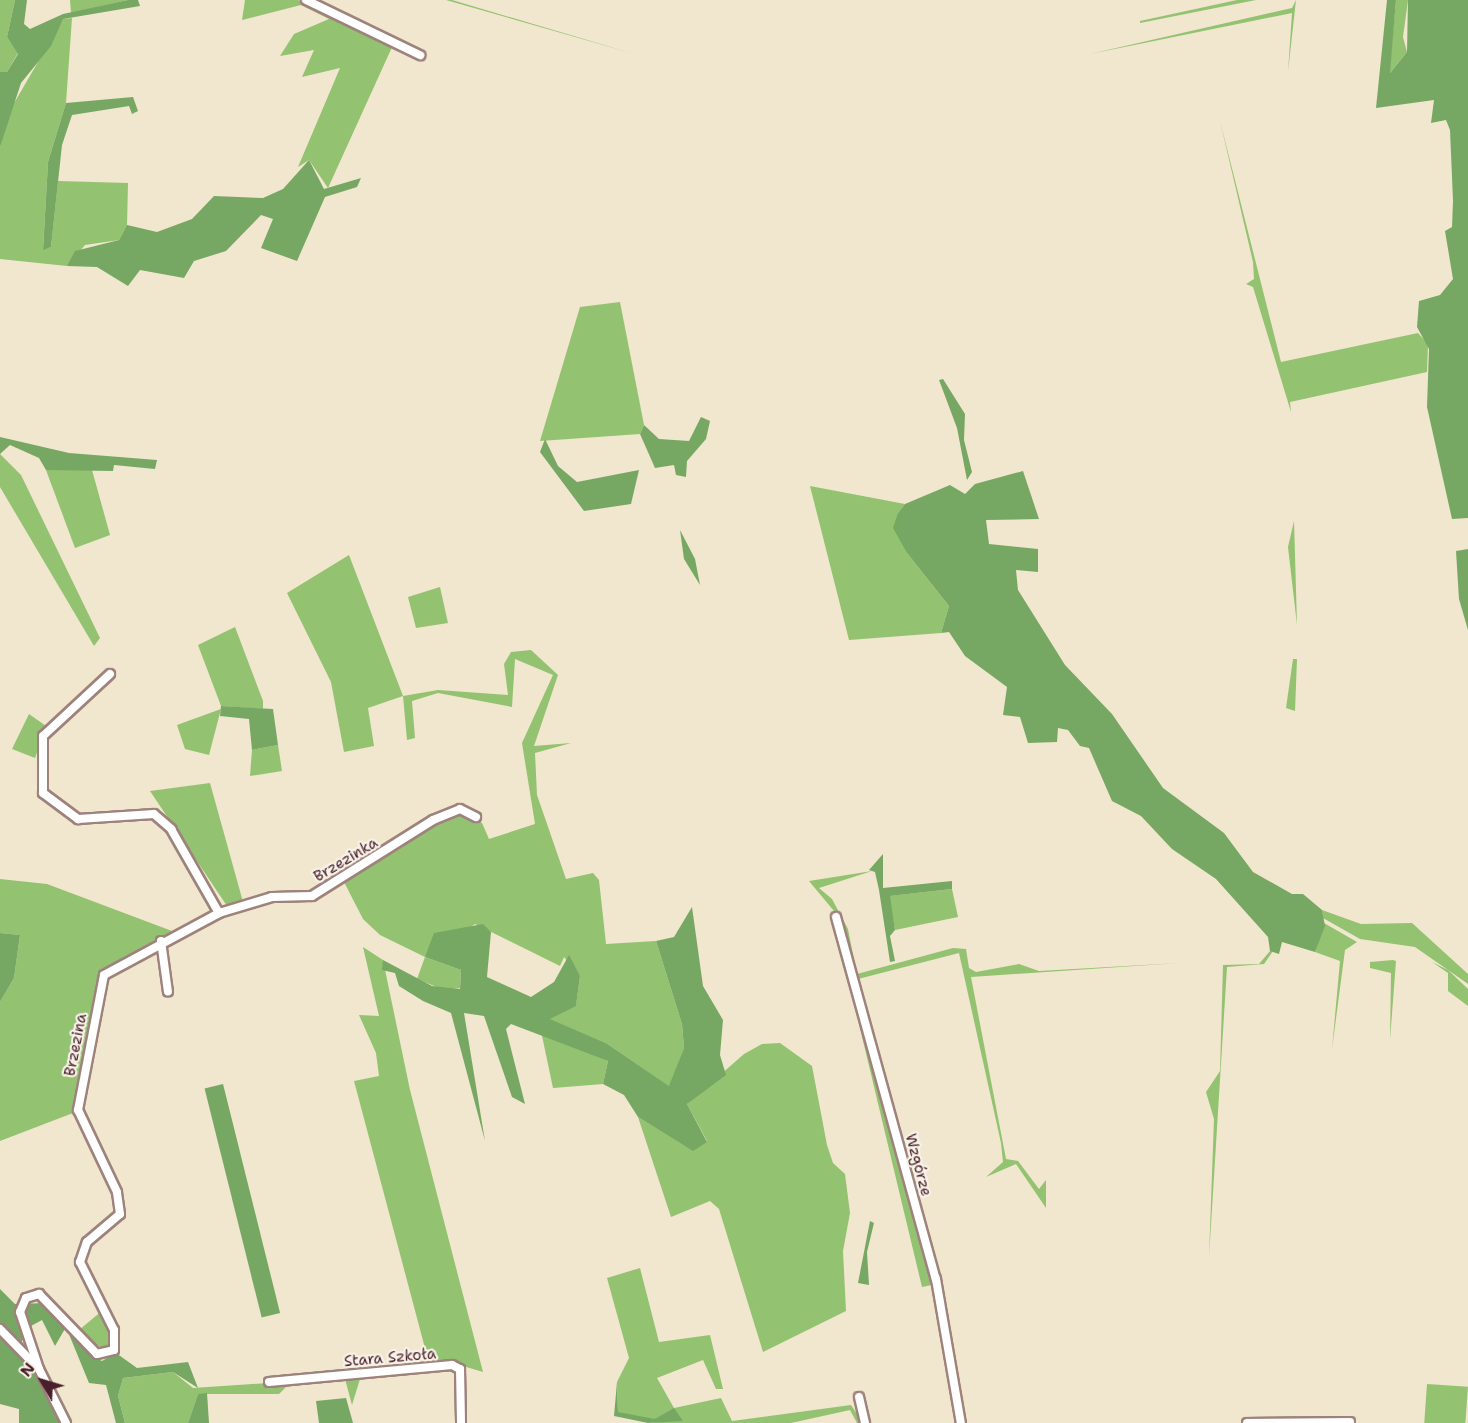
<!DOCTYPE html>
<html>
<head>
<meta charset="utf-8">
<style>
  body { margin:0 }
  #map { position:relative; width:1468px; height:1423px; overflow:hidden; background:#f1e6ce; font-family:"Shantell Sans",sans-serif }
  div>[style] { position:absolute }
  .green>* { inset:0; background:#93c271; transform-origin:0 0 }
  .forest>* { inset:0; background:#76a863; transform-origin:0 0 }
  .roads { filter:drop-shadow(2px 0 #9e827c) drop-shadow(-2px 0 #9e827c) drop-shadow(0 2px #9e827c) drop-shadow(0 -2px #9e827c) }
  .minor>* { height:8px; margin:-4px; padding:0 4px; transform-origin:4px; border-radius:4px; background:#fff }
  span { translate:-50% -50%; white-space:nowrap; text-align:center; line-height:1.15; -webkit-text-stroke:4.5px #f7f3e8; paint-order:stroke }
  .street-label { font-size:15px; color:#4a1f2b }
  .north { position:absolute; left:12px; top:1351px; width:60px; height:60px; -webkit-text-stroke:4px #f7f3e8; paint-order:stroke; rotate:308deg; font-size:16px; font-weight:700; line-height:24px; text-align:center; color:#4a1f2b }
  .north::after { content:''; display:block; margin:auto; width:21px; height:27px; background:#4a1f2b; clip-path:polygon(50% 0,100% 100%,50% 72%,0 100%) }
</style>
</head>
<body>
<div id="map">
  <div class="green">
    <div style="clip-path:polygon(0 0,15px 0,7px 37px,18px 53px,7px 72px,0 72px)"></div>
    <div style="clip-path:polygon(70px 0,128px 0,71px 13px)"></div>
    <div style="clip-path:polygon(245px 0,298px 0,393px 45px,328px 188px,309px 160px,298px 167px,340px 68px,302px 77px,314px 50px,280px 56px,294px 34px,329px 19px,301px 5px,242px 20px)"></div>
    <div style="clip-path:polygon(446px 0,452px 0,631px 53px)"></div>
    <div style="clip-path:polygon(1237px 0,1256px 0,1140px 23px,1140px 21px)"></div>
    <div style="clip-path:polygon(1296px 0,1288px 72px,1292px 13px,1090px 54px,1292px 8px)"></div>
    <div style="clip-path:polygon(1396px 0,1408px 0,1403px 37px,1407px 52px,1389px 74px)"></div>
    <div style="clip-path:polygon(72px 18px,66px 103px,48px 162px,43px 249px,51px 247px,58px 181px,128px 183px,127px 225px,119px 240px,85px 245px,67px 266px,0 259px,0 147px,6px 117px,63px 19px)"></div>
    <div style="clip-path:polygon(1220px 121px,1281px 362px,1418px 333px,1428px 344px,1427px 372px,1290px 402px,1291px 412px,1253px 287px,1246px 284px,1254px 279px,1253px 262px)"></div>
    <div style="clip-path:polygon(620px 302px,644px 425px,640px 434px,540px 441px,580px 307px)"></div>
    <div style="clip-path:polygon(0 454px,21px 475px,100px 638px,94px 646px,0 487px)"></div>
    <div style="clip-path:polygon(46px 470px,92px 470px,110px 535px,75px 548px)"></div>
    <div style="clip-path:polygon(810px 486px,905px 504px,898px 513px,907px 553px,949px 606px,941px 633px,849px 640px)"></div>
    <div style="clip-path:polygon(1294px 521px,1297px 625px,1288px 547px)"></div>
    <div style="clip-path:polygon(349px 555px,403px 696px,438px 690px,508px 695px,504px 664px,511px 652px,531px 650px,558px 675px,534px 746px,571px 743px,535px 753px,537px 795px,566px 879px,593px 873px,599px 880px,606px 944px,656px 941px,682px 1024px,684px 1048px,670px 1087px,606px 1043px,549px 1019px,576px 1005px,580px 976px,564px 957px,560px 966px,475px 924px,425px 957px,461px 970px,460px 988px,444px 990px,417px 979px,425px 957px,380px 935px,363px 919px,344px 882px,410px 836px,459px 811px,482px 823px,489px 839px,535px 824px,522px 743px,553px 675px,515px 659px,512px 707px,438px 693px,412px 701px,415px 738px,407px 740px,403px 696px,368px 708px,374px 746px,344px 752px,331px 682px,287px 593px)"></div>
    <div style="clip-path:polygon(440px 587px,448px 623px,416px 628px,408px 597px)"></div>
    <div style="clip-path:polygon(235px 627px,263px 701px,263px 709px,221px 706px,198px 645px)"></div>
    <div style="clip-path:polygon(1293px 659px,1297px 659px,1295px 711px,1286px 708px)"></div>
    <div style="clip-path:polygon(221px 709px,209px 755px,185px 749px,177px 725px)"></div>
    <div style="clip-path:polygon(29px 714px,46px 726px,35px 758px,12px 749px)"></div>
    <div style="clip-path:polygon(278px 745px,282px 771px,250px 776px,252px 750px)"></div>
    <div style="clip-path:polygon(210px 783px,243px 902px,227px 906px,150px 791px)"></div>
    <div style="clip-path:polygon(872px 871px,819px 888px,832px 899px,848px 929px,856px 970px,834px 911px,809px 881px)"></div>
    <div style="clip-path:polygon(0 879px,47px 884px,172px 931px,103px 969px,73px 1113px,0 1141px,0 1002px,14px 978px,20px 935px,0 933px)"></div>
    <div style="clip-path:polygon(952px 889px,958px 917px,895px 930px,889px 896px)"></div>
    <div style="clip-path:polygon(1322px 910px,1361px 924px,1412px 923px,1468px 974px,1468px 984px,1415px 947px,1360px 939px,1323px 918px)"></div>
    <div style="clip-path:polygon(1324px 923px,1357px 942px,1345px 950px,1332px 1049px,1340px 961px,1315px 952px)"></div>
    <div style="clip-path:polygon(363px 947px,383px 960px,410px 1090px,483px 1372px,453px 1363px,430px 1367px,354px 1081px,379px 1076px,376px 1053px,359px 1015px,379px 1016px)"></div>
    <div style="clip-path:polygon(845px 948px,896px 1150px,932px 1285px,922px 1287px,841px 949px)"></div>
    <div style="clip-path:polygon(953px 948px,966px 949px,969px 968px,976px 972px,1019px 964px,1039px 971px,1179px 963px,971px 977px,1006px 1159px,1018px 1161px,1039px 1189px,1046px 1180px,1046px 1208px,1016px 1164px,986px 1177px,1003px 1162px,1001px 1143px,959px 953px,858px 979px,857px 974px)"></div>
    <div style="clip-path:polygon(1270px 951px,1273px 951px,1264px 964px,1227px 967px,1209px 1257px,1214px 1119px,1206px 1092px,1220px 1071px,1223px 965px,1259px 964px)"></div>
    <div style="clip-path:polygon(1393px 960px,1396px 961px,1390px 1040px,1391px 973px,1370px 968px,1370px 962px)"></div>
    <div style="clip-path:polygon(1432px 962px,1448px 970px,1468px 989px,1468px 1006px,1448px 991px,1448px 973px)"></div>
    <div style="clip-path:polygon(541px 1031px,608px 1061px,603px 1084px,553px 1088px)"></div>
    <div style="clip-path:polygon(780px 1043px,812px 1066px,827px 1145px,833px 1163px,845px 1174px,850px 1213px,843px 1251px,846px 1311px,763px 1352px,719px 1209px,710px 1201px,671px 1217px,638px 1117px,687px 1147px,707px 1141px,687px 1104px,744px 1054px,762px 1044px)"></div>
    <div style="clip-path:polygon(640px 1268px,659px 1342px,710px 1335px,723px 1389px,716px 1389px,703px 1360px,657px 1378px,674px 1408px,721px 1398px,732px 1421px,851px 1405px,863px 1423px,857px 1423px,850px 1410px,791px 1423px,655px 1423px,618px 1412px,617px 1382px,629px 1358px,607px 1278px)"></div>
    <div style="clip-path:polygon(103px 1310px,113px 1337px,105px 1351px,79px 1330px)"></div>
    <div style="clip-path:polygon(173px 1372px,193px 1388px,357px 1377px,394px 1376px,360px 1379px,352px 1405px,345px 1379px,286px 1387px,279px 1394px,198px 1394px,188px 1423px,125px 1423px,118px 1396px,123px 1378px)"></div>
    <div style="left:1427px;top:1384px;width:41px;height:39px;rotate:4deg"></div>
  </div>
  <div class="forest">
    <div style="clip-path:polygon(15px 0,27px 0,24px 24px,30px 29px,63px 14px,128px 0,138px 0,140px 6px,63px 19px,51px 46px,21px 83px,0 147px,0 72px,7px 72px,18px 54px,7px 37px)"></div>
    <div style="clip-path:polygon(1387px 0,1396px 0,1390px 73px,1407px 52px,1408px 0,1468px 0,1468px 518px,1452px 519px,1427px 407px,1429px 349px,1417px 327px,1419px 301px,1440px 295px,1453px 279px,1445px 231px,1452px 227px,1453px 201px,1450px 130px,1446px 120px,1431px 123px,1434px 100px,1376px 108px)"></div>
    <div style="clip-path:polygon(133px 97px,138px 111px,132px 114px,129px 106px,72px 115px,62px 145px,51px 247px,43px 250px,48px 162px,66px 103px)"></div>
    <div style="clip-path:polygon(309px 160px,324px 189px,361px 178px,357px 187px,325px 197px,297px 261px,261px 248px,273px 219px,261px 215px,226px 251px,194px 261px,184px 278px,140px 270px,128px 286px,97px 267px,67px 266px,75px 251px,119px 240px,127px 225px,157px 232px,192px 219px,214px 196px,263px 198px,283px 189px)"></div>
    <div style="clip-path:polygon(943px 379px,965px 414px,964px 440px,972px 472px,967px 480px,957px 428px,939px 380px)"></div>
    <div style="clip-path:polygon(701px 417px,710px 421px,706px 439px,687px 461px,686px 477px,676px 475px,674px 465px,655px 468px,640px 434px,644px 425px,659px 439px,689px 441px)"></div>
    <div style="clip-path:polygon(0 437px,69px 453px,157px 460px,155px 469px,114px 465px,113px 471px,46px 470px,39px 458px,10px 445px,0 454px)"></div>
    <div style="clip-path:polygon(545px 439px,558px 466px,577px 482px,639px 470px,631px 504px,584px 511px,540px 452px)"></div>
    <div style="clip-path:polygon(1023px 471px,1039px 519px,986px 520px,989px 544px,1038px 549px,1038px 572px,1016px 570px,1018px 590px,1065px 665px,1112px 714px,1163px 788px,1224px 833px,1253px 872px,1292px 894px,1303px 894px,1322px 910px,1325px 926px,1315px 952px,1282px 942px,1279px 954px,1270px 951px,1268px 937px,1216px 879px,1172px 849px,1141px 816px,1112px 801px,1089px 748px,1080px 746px,1068px 730px,1058px 728px,1057px 742px,1028px 743px,1020px 717px,1003px 715px,1007px 687px,965px 656px,949px 632px,941px 633px,949px 606px,907px 553px,893px 528px,898px 513px,905px 504px,950px 485px,965px 494px,975px 484px)"></div>
    <div style="clip-path:polygon(680px 530px,695px 559px,700px 585px,684px 559px)"></div>
    <div style="clip-path:polygon(1468px 549px,1468px 630px,1459px 599px,1456px 551px)"></div>
    <div style="clip-path:polygon(221px 706px,273px 709px,278px 745px,252px 750px,249px 719px,220px 716px)"></div>
    <div style="clip-path:polygon(883px 854px,883px 888px,952px 881px,952px 889px,890px 896px,895px 930px,890px 936px,895px 961px,890px 962px,879px 890px,875px 872px,869px 870px)"></div>
    <div style="clip-path:polygon(692px 907px,703px 986px,723px 1020px,720px 1055px,726px 1075px,687px 1104px,707px 1142px,693px 1151px,638px 1117px,624px 1095px,603px 1084px,608px 1061px,511px 1024px,506px 1029px,525px 1104px,512px 1097px,484px 1016px,464px 1013px,485px 1141px,451px 1013px,423px 1001px,399px 986px,395px 973px,382px 970px,383px 960px,432px 986px,460px 989px,461px 970px,425px 957px,434px 933px,483px 924px,491px 932px,487px 977px,531px 997px,554px 982px,569px 955px,580px 976px,576px 1006px,550px 1019px,606px 1043px,669px 1086px,684px 1048px,682px 1024px,656px 941px,674px 937px)"></div>
    <div style="clip-path:polygon(0 933px,20px 935px,14px 978px,0 1002px)"></div>
    <div style="left:223px;top:1084px;width:236px;height:19px;rotate:76deg"></div>
    <div style="clip-path:polygon(870px 1221px,874px 1223px,867px 1252px,869px 1285px,858px 1283px)"></div>
    <div style="clip-path:polygon(0 1289px,15px 1304px,46px 1303px,92px 1356px,102px 1361px,116px 1353px,137px 1368px,188px 1362px,198px 1388px,173px 1372px,123px 1378px,118px 1396px,125px 1423px,116px 1423px,106px 1385px,89px 1383px,66px 1327px,55px 1346px,42px 1320px,31px 1326px,17px 1349px,52px 1396px,62px 1423px,19px 1423px,19px 1409px,0 1404px)"></div>
    <div style="clip-path:polygon(617px 1382px,618px 1412px,655px 1419px,674px 1408px,683px 1421px,648px 1423px,614px 1416px)"></div>
    <div style="clip-path:polygon(207px 1393px,209px 1423px,188px 1423px,198px 1394px)"></div>
    <div style="clip-path:polygon(346px 1398px,353px 1423px,319px 1423px,316px 1401px)"></div>
  </div>
  <div class="roads">
    <div class="minor">
      <div style="left:306px;top:0;width:127px;rotate:25.8deg"></div>
      <div style="left:110px;top:674px;width:91px;rotate:137.2deg"></div>
      <div style="left:43px;top:736px;width:57px;rotate:90deg"></div>
      <div style="left:43px;top:793px;width:44px;rotate:36.6deg"></div>
      <div style="left:78px;top:819px;width:76px;rotate:-3.8deg"></div>
      <div style="left:154px;top:814px;width:23px;rotate:41deg"></div>
      <div style="left:171px;top:829px;width:97px;rotate:60.3deg"></div>
      <div style="left:836px;top:917px;width:376px;rotate:74.6deg"></div>
      <div style="left:936px;top:1279px;width:146px;rotate:80.2deg"></div>
      <div style="left:161px;top:941px;width:51px;rotate:82.2deg"></div>
      <div style="left:0;top:1329px;width:49px;rotate:45.8deg"></div>
      <div style="left:269px;top:1382px;width:184px;rotate:-5.3deg"></div>
      <div style="left:452px;top:1365px;width:9px;rotate:27deg"></div>
      <div style="left:460px;top:1369px;width:54px;rotate:88.9deg"></div>
      <div style="left:859px;top:1397px;width:27px;rotate:77deg"></div>
      <div style="left:66px;top:1423px;width:60px;rotate:-116.6deg"></div>
      <div style="left:39px;top:1369px;width:60px;rotate:-108.4deg"></div>
      <div style="left:20px;top:1312px;width:15px;rotate:-67deg"></div>
      <div style="left:26px;top:1298px;width:14px;rotate:-17deg"></div>
      <div style="left:39px;top:1294px;width:83px;rotate:46deg"></div>
      <div style="left:97px;top:1354px;width:17px;rotate:-13deg"></div>
      <div style="left:114px;top:1350px;width:20px;rotate:-90deg"></div>
      <div style="left:114px;top:1330px;width:76px;rotate:-116.6deg"></div>
      <div style="left:80px;top:1262px;width:21px;rotate:-71deg"></div>
      <div style="left:87px;top:1242px;width:43px;rotate:-40.3deg"></div>
      <div style="left:120px;top:1214px;width:22px;rotate:-98deg"></div>
      <div style="left:117px;top:1192px;width:91px;rotate:-115.4deg"></div>
      <div style="left:78px;top:1110px;width:137px;rotate:-79.1deg"></div>
      <div style="left:104px;top:975px;width:131px;rotate:-28.3deg"></div>
      <div style="left:219px;top:913px;width:55px;rotate:-16.8deg"></div>
      <div style="left:272px;top:897px;width:40px;rotate:-1.4deg"></div>
      <div style="left:312px;top:896px;width:143px;rotate:-32.1deg"></div>
      <div style="left:433px;top:820px;width:29px;rotate:-22deg"></div>
      <div style="left:460px;top:809px;width:18px;rotate:27deg"></div>
      <div style="left:1247px;top:1423px;width:103px;rotate:-0.6deg"></div>
    </div>
  </div>
  <div class="street-label">
    <span style="left:346px;top:860px;rotate:-31deg">Brzezinka</span>
    <span style="left:76px;top:1045px;rotate:-79deg">Brzezina</span>
    <span style="left:918px;top:1165px;rotate:75deg">Wzgórze</span>
    <span style="left:390px;top:1358px;rotate:-5deg">Stara Szkoła</span>
  </div>
  <div class="north">N</div>
</div>
</body>
</html>
